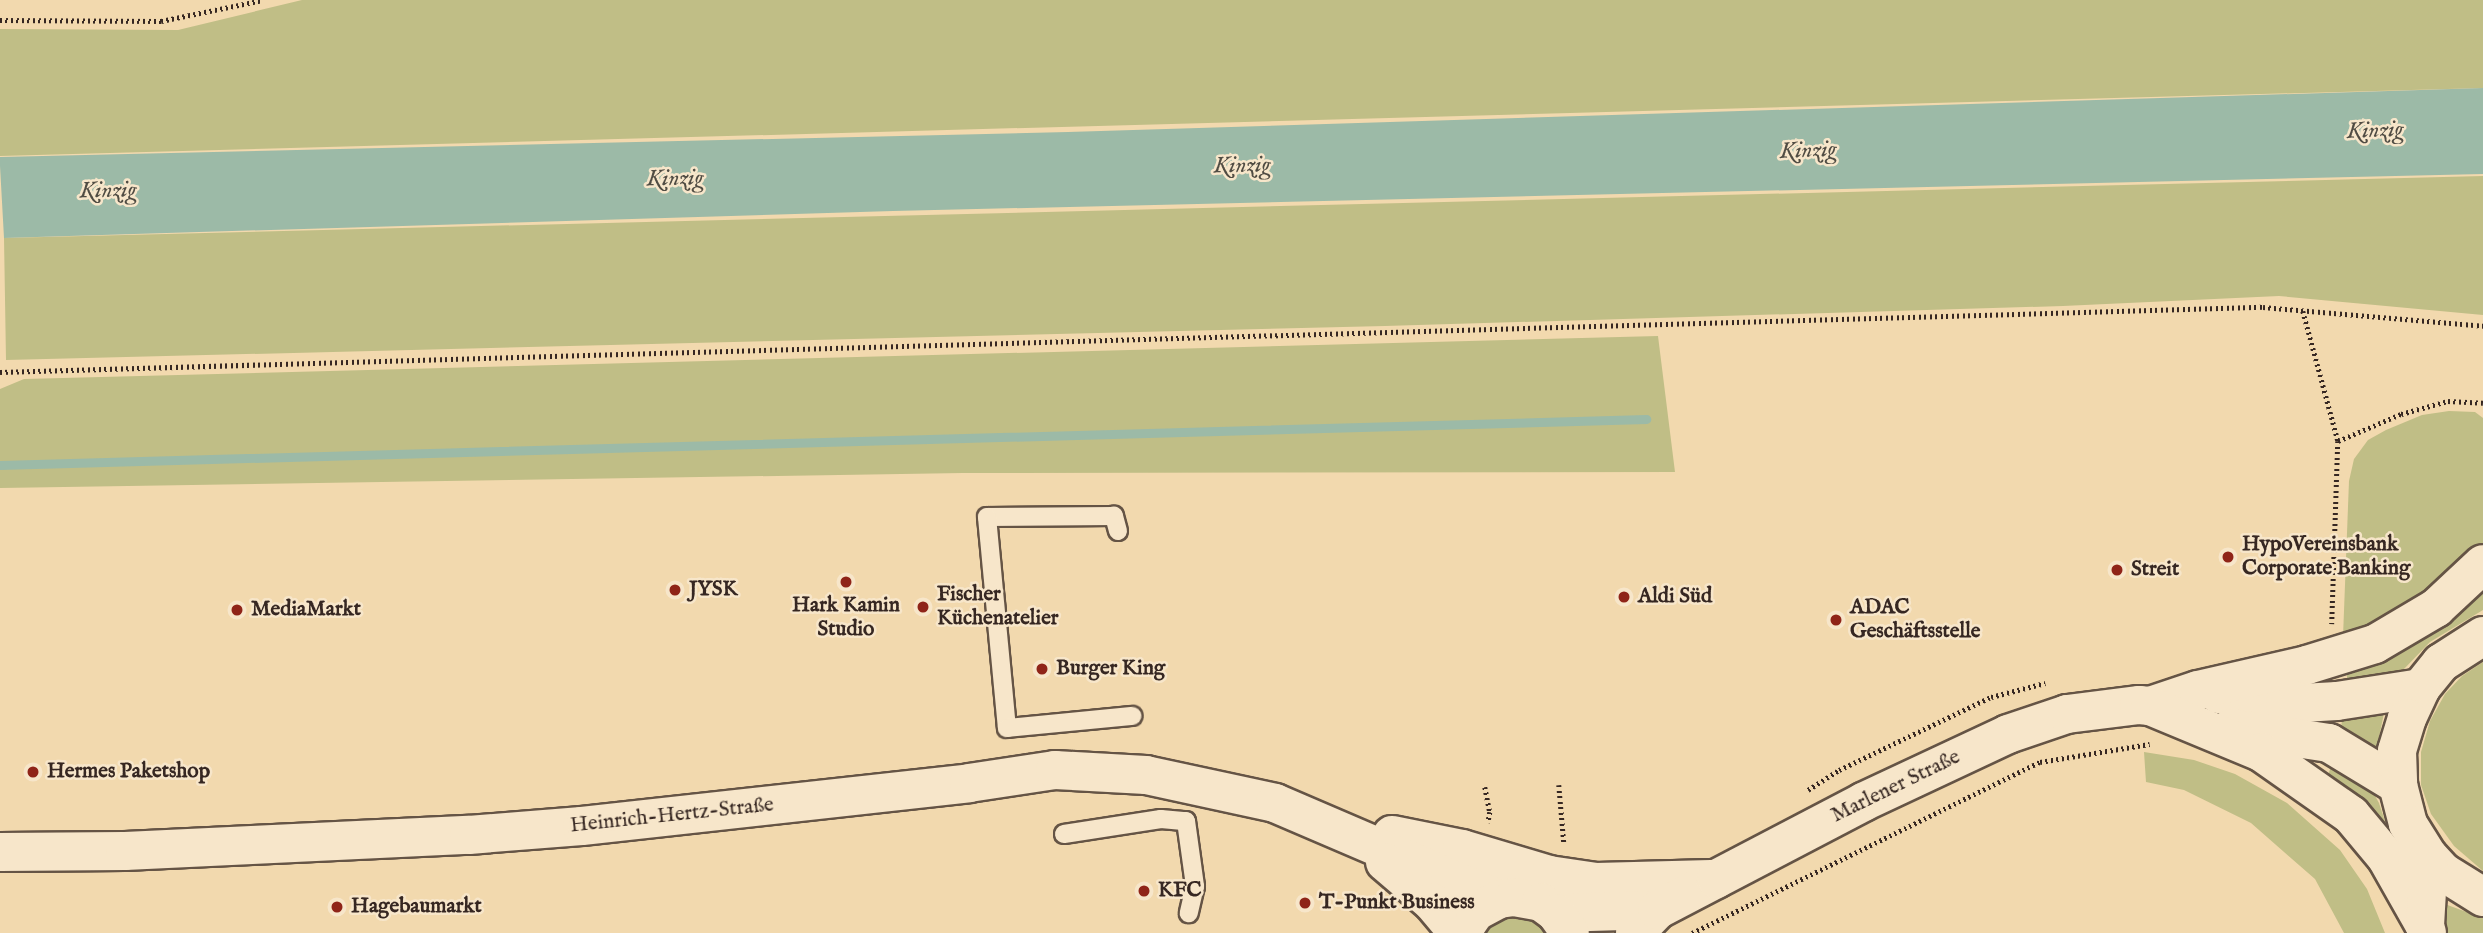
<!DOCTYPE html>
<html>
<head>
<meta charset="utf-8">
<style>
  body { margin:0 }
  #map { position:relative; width:2483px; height:933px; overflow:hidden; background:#f2d9ae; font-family:"IM FELL English",serif }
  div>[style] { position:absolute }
  .green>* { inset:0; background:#c0be86 }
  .water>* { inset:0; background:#9cbaa7 }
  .stream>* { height:9px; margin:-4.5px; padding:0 4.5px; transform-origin:4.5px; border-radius:4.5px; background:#9cbaa7 }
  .path>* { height:4.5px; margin-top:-2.25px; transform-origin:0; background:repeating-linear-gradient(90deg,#362722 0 2px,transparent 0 5.5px) }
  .roads { filter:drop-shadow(2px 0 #655445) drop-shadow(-2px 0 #655445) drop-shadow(0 2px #655445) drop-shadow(0 -2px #655445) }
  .service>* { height:18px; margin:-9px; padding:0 9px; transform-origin:9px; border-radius:9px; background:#f7e6ca }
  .tertiary>* { height:38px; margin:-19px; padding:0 19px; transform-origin:19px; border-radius:19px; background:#f7e6ca }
  .secondary>* { height:38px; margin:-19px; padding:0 19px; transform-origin:19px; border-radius:19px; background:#f7e6ca }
  .dots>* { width:19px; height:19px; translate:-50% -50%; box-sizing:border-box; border:4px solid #f7e6ca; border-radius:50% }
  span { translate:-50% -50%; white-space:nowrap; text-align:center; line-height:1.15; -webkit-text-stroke:5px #f7e6ca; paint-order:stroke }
  .poi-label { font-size:21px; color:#362722; font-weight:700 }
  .left { translate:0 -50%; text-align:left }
  .street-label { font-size:21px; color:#362722 }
  .water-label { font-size:23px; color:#504c43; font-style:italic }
</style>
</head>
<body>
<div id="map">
  <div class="green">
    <div style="clip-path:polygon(302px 0,2483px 0,2483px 88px,0 156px,0 29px,178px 30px)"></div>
    <div style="clip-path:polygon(2483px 176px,2483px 315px,2279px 296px,2063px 306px,1385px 326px,6px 360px,4px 238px)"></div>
    <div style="clip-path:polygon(1658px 336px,1675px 472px,963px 473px,0 488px,0 389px,24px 379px)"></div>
    <div style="clip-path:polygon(2449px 411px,2475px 412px,2483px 418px,2483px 553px,2407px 612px,2343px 637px,2349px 481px,2354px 459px,2368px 440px,2386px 430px,2422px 415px)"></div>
    <div style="clip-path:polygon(2483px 579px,2483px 610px,2430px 642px,2404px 669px,2377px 681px,2347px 685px,2347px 666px)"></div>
    <div style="clip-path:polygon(2483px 662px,2483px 871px,2454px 846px,2431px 814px,2421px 785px,2421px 752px,2430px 721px,2445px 694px,2462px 676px)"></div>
    <div style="clip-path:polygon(2343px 713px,2384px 713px,2375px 757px,2340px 735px)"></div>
    <div style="clip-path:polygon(2144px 752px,2194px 760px,2235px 774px,2287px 803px,2340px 850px,2367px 889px,2385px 933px,2344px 933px,2315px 879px,2251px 823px,2184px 790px,2146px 782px)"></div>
    <div style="clip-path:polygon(2335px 756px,2369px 785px,2379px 803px,2396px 855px,2326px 780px)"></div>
    <div style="clip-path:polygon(2442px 903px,2483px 918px,2483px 933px,2447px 933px)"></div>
    <div style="clip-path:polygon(1510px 915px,1533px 918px,1552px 933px,1480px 933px,1489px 923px)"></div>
  </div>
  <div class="water">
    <div style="clip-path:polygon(2483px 88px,2483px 174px,893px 211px,4px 238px,0 166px,0 157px,1068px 132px)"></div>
  </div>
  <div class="stream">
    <div style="left:0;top:465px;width:1647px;rotate:-1.6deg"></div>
  </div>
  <div class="path">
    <div style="left:0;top:20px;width:161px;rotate:0.4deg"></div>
    <div style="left:161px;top:21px;width:104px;rotate:-11.6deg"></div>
    <div style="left:2303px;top:311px;width:135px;rotate:74.9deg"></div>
    <div style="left:2338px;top:441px;width:183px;rotate:91.9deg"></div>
    <div style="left:0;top:372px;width:2264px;rotate:-1.65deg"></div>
    <div style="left:2263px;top:307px;width:221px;rotate:4.9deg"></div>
    <div style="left:2338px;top:441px;width:69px;rotate:-23.2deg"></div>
    <div style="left:2401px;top:414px;width:49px;rotate:-15.5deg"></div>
    <div style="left:2448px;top:401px;width:35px;rotate:3deg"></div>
    <div style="left:1559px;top:785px;width:58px;rotate:85.1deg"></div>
    <div style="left:1485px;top:787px;width:25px;rotate:79deg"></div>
    <div style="left:1490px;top:812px;width:11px;rotate:100deg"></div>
    <div style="left:1808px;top:790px;width:37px;rotate:-33deg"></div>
    <div style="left:1839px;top:770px;width:169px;rotate:-25.7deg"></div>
    <div style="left:1991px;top:697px;width:56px;rotate:-14.5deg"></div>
    <div style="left:1692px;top:933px;width:388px;rotate:-26.2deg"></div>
    <div style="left:2040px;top:762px;width:111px;rotate:-9.3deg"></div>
  </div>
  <div class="roads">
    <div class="service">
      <div style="left:1118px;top:531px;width:16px;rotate:-105deg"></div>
      <div style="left:1114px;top:516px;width:127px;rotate:179.5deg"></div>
      <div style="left:987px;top:517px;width:212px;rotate:84.6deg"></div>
      <div style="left:1007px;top:728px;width:126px;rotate:-5.5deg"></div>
      <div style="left:1064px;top:834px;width:98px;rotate:-8.8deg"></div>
      <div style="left:1161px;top:819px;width:25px;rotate:5deg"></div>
      <div style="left:1186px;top:821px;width:66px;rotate:82.1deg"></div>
      <div style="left:1195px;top:886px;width:28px;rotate:103deg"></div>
    </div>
    <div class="tertiary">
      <div style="left:2218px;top:694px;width:68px;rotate:8.5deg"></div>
      <div style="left:2285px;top:704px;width:52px;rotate:-3.3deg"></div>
      <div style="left:2337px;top:701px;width:85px;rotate:-8.8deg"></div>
      <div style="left:2150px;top:706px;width:51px;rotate:-18.4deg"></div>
      <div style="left:2198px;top:690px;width:112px;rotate:-12.9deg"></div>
      <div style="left:2307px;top:665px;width:71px;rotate:-17.2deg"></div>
      <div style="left:2375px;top:644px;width:71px;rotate:-30.5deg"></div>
      <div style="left:2436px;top:608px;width:64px;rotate:-43.1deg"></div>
      <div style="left:2231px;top:728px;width:99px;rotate:8.7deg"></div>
      <div style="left:2329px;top:743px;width:81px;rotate:31.3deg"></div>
      <div style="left:1392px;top:835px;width:71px;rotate:11.3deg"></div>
      <div style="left:1462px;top:849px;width:91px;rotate:16.6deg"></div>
      <div style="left:1549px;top:875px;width:48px;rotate:8.5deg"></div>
      <div style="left:1596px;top:882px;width:115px;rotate:-1.5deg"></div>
      <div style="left:0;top:852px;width:125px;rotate:-0.5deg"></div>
      <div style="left:125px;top:851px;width:344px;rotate:-2.7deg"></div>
      <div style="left:469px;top:835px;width:113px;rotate:-4.6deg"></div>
      <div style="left:582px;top:826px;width:389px;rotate:-6.3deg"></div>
      <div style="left:969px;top:783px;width:87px;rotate:-8.6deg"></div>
      <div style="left:1055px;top:770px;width:91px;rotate:3.1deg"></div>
      <div style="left:1146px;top:775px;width:132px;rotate:12.2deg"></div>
      <div style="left:1275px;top:803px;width:244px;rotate:23.2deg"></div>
      <div style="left:1385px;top:862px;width:62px;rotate:40.4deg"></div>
      <div style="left:1432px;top:902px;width:40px;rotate:50deg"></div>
      <div style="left:1556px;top:913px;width:101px;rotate:-1.7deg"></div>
      <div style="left:1461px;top:933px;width:25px;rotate:-56deg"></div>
      <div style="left:1475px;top:912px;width:27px;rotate:-28deg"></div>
      <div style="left:1499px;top:899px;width:15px;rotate:-8deg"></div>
      <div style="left:1514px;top:897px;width:27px;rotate:10deg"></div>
      <div style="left:1541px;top:902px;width:19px;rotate:36deg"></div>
      <div style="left:1556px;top:913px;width:24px;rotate:55deg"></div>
      <div style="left:1635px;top:933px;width:32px;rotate:-46deg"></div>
      <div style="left:1657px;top:910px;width:67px;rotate:-27.7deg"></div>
      <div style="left:1716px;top:879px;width:166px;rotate:-27.6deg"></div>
      <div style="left:1863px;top:802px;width:160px;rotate:-25.1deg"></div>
      <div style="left:2008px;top:734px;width:62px;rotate:-18.7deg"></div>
      <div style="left:2067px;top:714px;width:73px;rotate:-7.1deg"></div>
      <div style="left:2139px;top:705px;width:11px;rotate:5deg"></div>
      <div style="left:2150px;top:706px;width:120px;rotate:22.5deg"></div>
      <div style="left:2261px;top:752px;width:110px;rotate:35deg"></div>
      <div style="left:2351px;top:815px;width:55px;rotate:50.2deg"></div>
      <div style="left:2386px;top:857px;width:79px;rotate:60.5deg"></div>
    </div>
    <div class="secondary">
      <div style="left:2483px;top:636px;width:50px;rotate:147.3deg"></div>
      <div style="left:2441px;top:663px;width:32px;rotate:129deg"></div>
      <div style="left:2421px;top:688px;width:33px;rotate:115deg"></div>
      <div style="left:2407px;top:718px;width:34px;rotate:107deg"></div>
      <div style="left:2397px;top:751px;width:34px;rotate:88deg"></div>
      <div style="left:2398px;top:785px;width:40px;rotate:75.6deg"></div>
      <div style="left:2408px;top:824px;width:39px;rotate:58deg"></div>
      <div style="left:2429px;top:857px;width:21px;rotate:47deg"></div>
      <div style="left:2443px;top:872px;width:47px;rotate:32deg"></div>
      <div style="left:2427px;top:933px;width:7px;rotate:-106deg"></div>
      <div style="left:2425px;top:926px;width:69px;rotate:-86.7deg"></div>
    </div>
  </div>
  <div class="dots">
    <div style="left:2228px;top:557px;background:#8f2418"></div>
    <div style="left:2117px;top:570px;background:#8f2418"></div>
    <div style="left:846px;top:582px;background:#8f2418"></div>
    <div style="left:675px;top:590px;background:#8f2418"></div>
    <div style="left:1624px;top:597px;background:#8f2418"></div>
    <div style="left:923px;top:607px;background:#8f2418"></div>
    <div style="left:237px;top:610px;background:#8f2418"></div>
    <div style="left:1836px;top:620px;background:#8f2418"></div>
    <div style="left:1042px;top:669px;background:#8f2418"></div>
    <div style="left:33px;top:772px;background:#8f2418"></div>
    <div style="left:1144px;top:891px;background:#8f2418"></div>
    <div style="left:1305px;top:903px;background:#8f2418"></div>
    <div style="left:337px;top:907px;background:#8f2418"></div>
  </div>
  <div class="poi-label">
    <span class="left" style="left:2242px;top:557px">HypoVereinsbank<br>Corporate Banking</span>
    <span class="left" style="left:2131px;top:570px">Streit</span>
    <span class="left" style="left:689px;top:590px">JYSK</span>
    <span class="left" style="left:937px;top:607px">Fischer<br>Küchenatelier</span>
    <span class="left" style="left:1638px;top:597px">Aldi Süd</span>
    <span style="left:846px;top:618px">Hark Kamin<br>Studio</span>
    <span class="left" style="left:1850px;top:620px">ADAC<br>Geschäftsstelle</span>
    <span class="left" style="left:251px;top:610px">MediaMarkt</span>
    <span class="left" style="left:1056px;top:669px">Burger King</span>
    <span class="left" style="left:47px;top:772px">Hermes Paketshop</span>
    <span class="left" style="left:1158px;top:891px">KFC</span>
    <span class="left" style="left:1319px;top:903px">T-Punkt Business</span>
    <span class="left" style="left:351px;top:907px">Hagebaumarkt</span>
  </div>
  <div class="street-label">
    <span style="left:1896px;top:787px;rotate:-26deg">Marlener Straße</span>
    <span style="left:672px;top:816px;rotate:-6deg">Heinrich-Hertz-Straße</span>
  </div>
  <div class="water-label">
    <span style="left:2375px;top:131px;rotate:-2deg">Kinzig</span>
    <span style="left:1808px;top:151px;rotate:-2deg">Kinzig</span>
    <span style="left:1242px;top:166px;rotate:-1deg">Kinzig</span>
    <span style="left:675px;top:179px;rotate:-1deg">Kinzig</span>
    <span style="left:108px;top:191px;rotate:-1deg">Kinzig</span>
  </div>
</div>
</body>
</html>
